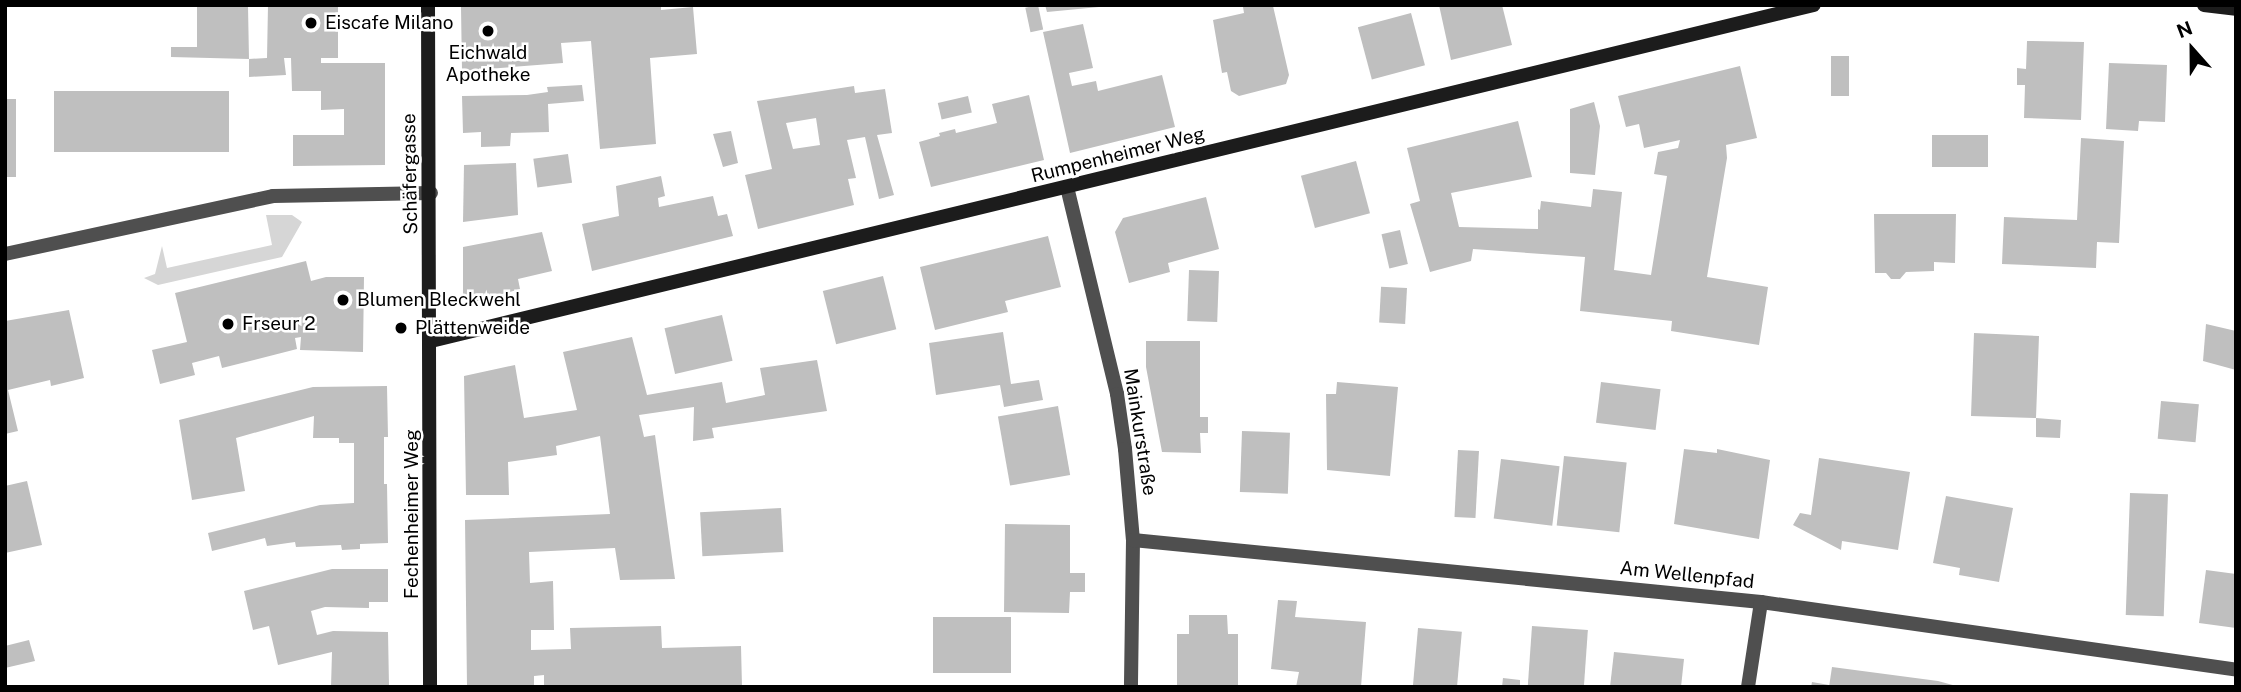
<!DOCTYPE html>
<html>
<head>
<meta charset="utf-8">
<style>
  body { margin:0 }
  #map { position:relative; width:2241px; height:692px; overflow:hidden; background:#fff; font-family:"Public Sans",sans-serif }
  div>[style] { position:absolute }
  .green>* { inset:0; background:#d6d6d6 }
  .building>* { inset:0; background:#bfbfbf; transform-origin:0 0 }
  .street>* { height:14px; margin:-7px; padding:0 7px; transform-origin:7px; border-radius:7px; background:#4f4f4f }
  .secondary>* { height:14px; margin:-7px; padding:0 7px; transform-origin:7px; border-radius:7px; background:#1c1c1c }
  .dots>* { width:19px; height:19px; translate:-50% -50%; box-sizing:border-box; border:4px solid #fff; border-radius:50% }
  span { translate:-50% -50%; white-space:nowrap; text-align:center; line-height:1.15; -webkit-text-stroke:5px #fff; paint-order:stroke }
  .poi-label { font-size:19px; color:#000 }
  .left { translate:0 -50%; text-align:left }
  .street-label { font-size:19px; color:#000 }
  .frame { position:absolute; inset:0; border:7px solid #000; pointer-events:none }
  .north { position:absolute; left:2157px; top:14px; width:70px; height:70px; -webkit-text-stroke:5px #fff; paint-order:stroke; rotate:339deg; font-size:19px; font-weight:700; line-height:28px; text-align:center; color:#000 }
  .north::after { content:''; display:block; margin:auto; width:24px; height:32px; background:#000; clip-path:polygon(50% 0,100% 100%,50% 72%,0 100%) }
</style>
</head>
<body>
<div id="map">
  <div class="green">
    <div style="clip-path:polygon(266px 215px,292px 215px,302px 222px,282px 257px,158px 285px,144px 278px,155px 274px,162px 246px,167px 268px,272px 245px)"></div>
  </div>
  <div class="building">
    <div style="clip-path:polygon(268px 5px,338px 5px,338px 58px,321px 58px,321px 63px,385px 63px,385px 165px,293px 166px,293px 135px,344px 135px,344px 109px,321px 110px,321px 91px,292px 91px,291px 58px,284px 58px,286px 75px,249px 77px,249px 59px,267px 58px)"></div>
    <div style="clip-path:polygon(661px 5px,661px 10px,693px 7px,697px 54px,650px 58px,656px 144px,600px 149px,591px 41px,561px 43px,563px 63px,462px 71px,461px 7px)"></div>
    <div style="left:1038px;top:5px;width:25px;height:13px;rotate:78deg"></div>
    <div style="clip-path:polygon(1045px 5px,1099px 5px,1099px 7px,1047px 12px)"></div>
    <div style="clip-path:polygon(1250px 5px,1273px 6px,1289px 75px,1286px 84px,1239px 96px,1231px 91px,1227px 72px,1222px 73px,1213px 20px,1244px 13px,1243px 7px)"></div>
    <div style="clip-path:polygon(1439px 5px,1502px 5px,1512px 45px,1451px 60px)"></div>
    <div style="clip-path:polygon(197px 6px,248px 6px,249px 59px,171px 57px,171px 47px,197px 47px)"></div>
    <div style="left:1411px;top:13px;width:54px;height:55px;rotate:75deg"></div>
    <div style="clip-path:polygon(1083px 24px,1093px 68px,1069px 73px,1072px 86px,1096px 81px,1098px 91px,1162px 75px,1175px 127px,1070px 153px,1043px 32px)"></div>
    <div style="clip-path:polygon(2027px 41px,2084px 42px,2081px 120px,2024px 118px,2025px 85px,2017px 85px,2017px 68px,2026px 69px)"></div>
    <div style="left:1831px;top:56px;width:18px;height:40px"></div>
    <div style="clip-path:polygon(2109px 63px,2167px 65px,2165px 122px,2139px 121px,2138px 131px,2106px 129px)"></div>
    <div style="clip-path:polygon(1740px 66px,1757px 138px,1726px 145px,1727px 158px,1707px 277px,1768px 287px,1759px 345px,1671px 331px,1672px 321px,1580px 311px,1585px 257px,1473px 249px,1471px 261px,1430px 272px,1410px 204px,1420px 201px,1407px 148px,1518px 121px,1532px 177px,1451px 193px,1459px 227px,1538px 229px,1538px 209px,1540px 210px,1541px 201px,1591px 207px,1593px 189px,1622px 192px,1614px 270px,1651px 275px,1667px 176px,1654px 174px,1658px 152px,1678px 148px,1680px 140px,1644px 148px,1639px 124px,1626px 127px,1618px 96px)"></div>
    <div style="clip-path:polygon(582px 85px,584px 101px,548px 104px,549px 132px,511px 133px,510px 146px,481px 147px,481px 132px,463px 133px,462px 96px,527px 95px,548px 92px,547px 87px)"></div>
    <div style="clip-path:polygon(evenodd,854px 86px,855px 93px,885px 89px,892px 133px,877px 135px,894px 195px,879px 199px,865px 137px,847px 140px,856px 178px,848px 179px,854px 205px,758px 229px,745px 175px,772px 169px,757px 101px,854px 86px,816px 118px,820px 145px,793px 149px,786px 123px,816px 118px)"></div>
    <div style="left:54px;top:91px;width:175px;height:61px"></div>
    <div style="clip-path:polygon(1029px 95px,1044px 160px,931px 187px,919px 142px,940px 136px,939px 133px,955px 129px,956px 133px,997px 123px,992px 104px)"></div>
    <div style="left:968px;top:96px;width:17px;height:31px;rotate:77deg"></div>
    <div style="left:5px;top:99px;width:11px;height:78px"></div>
    <div style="clip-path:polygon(1594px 102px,1600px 126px,1595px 175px,1570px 173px,1570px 109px)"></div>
    <div style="clip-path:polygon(731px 131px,738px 163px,723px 167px,713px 134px)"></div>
    <div style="left:1932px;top:135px;width:56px;height:32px"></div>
    <div style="clip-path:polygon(2081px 138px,2124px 141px,2119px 243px,2097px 242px,2096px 268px,2002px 264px,2004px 217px,2077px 220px)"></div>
    <div style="left:568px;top:154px;width:29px;height:35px;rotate:82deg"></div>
    <div style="left:1356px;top:161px;width:54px;height:57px;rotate:75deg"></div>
    <div style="clip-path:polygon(516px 163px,518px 215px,463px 222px,464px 165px)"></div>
    <div style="clip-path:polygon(661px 176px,665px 196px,658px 198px,659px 207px,713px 196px,718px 216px,727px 214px,733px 236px,592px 271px,582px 224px,619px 216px,616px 186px)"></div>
    <div style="clip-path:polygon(1206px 197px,1219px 249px,1168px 263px,1170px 272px,1129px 283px,1115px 232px,1123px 218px)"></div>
    <div style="clip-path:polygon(1874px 214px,1956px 214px,1955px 263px,1934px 262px,1934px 271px,1906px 272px,1900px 279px,1891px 279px,1886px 273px,1875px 273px)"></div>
    <div style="left:1400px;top:230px;width:35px;height:19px;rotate:77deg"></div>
    <div style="clip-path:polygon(542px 232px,552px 271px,518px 279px,520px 289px,474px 302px,463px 294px,463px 247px)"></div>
    <div style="clip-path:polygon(1048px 236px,1061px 287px,1005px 301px,1008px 312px,935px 330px,920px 267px)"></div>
    <div style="clip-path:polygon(306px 261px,311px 281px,326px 277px,364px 277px,363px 352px,300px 350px,301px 337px,295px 338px,297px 349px,222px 368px,219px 356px,192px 363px,195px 375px,160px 384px,152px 350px,187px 342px,175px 293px)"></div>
    <div style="left:1189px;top:270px;width:30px;height:51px;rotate:2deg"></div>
    <div style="left:883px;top:276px;width:55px;height:62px;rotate:76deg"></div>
    <div style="left:1407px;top:288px;width:36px;height:26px;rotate:93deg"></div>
    <div style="clip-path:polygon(69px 310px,84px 378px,51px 386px,50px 380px,8px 390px,18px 431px,5px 434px,5px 321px)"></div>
    <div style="left:722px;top:315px;width:47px;height:59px;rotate:77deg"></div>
    <div style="clip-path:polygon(2206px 324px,2236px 331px,2236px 370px,2203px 361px)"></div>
    <div style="clip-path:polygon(1003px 332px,1011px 384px,1039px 380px,1043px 400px,1004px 407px,1000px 385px,936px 395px,929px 343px)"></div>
    <div style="clip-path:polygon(1974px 333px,2039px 336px,2036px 418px,2061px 420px,2060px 438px,2036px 437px,2036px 418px,1971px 416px)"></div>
    <div style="clip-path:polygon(632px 337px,647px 395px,722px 382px,726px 403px,765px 395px,760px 368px,817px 360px,827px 411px,712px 428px,714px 438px,693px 441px,694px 407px,639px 415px,644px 437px,655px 435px,675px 579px,620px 580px,615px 548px,529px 552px,530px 583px,553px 581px,554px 630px,531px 630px,531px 650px,571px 649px,570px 628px,661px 626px,662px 648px,741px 646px,742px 687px,544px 687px,544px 675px,534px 676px,534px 687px,467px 687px,465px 520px,610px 514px,600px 436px,556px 446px,557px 455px,508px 462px,509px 495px,466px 495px,464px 376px,515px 365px,524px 418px,577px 410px,563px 352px)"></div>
    <div style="clip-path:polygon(1146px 341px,1200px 341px,1200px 417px,1208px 417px,1208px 433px,1200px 433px,1201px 453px,1162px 452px,1146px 367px)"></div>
    <div style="clip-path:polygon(1337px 382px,1398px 387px,1390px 476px,1327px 470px,1326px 394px,1336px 394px)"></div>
    <div style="left:1601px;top:382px;width:60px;height:41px;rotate:7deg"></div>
    <div style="clip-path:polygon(387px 386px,388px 437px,384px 437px,384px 484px,387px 484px,388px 543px,360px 544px,360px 549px,342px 550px,341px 545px,296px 547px,295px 542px,267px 546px,265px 538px,212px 551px,208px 533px,320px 505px,354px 503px,354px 443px,339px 443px,339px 438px,313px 438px,314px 416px,236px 438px,245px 491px,192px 500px,179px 420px,313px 387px)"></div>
    <div style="left:2161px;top:401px;width:38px;height:38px;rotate:5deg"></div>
    <div style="left:1058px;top:406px;width:70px;height:61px;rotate:80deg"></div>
    <div style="left:1242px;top:431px;width:48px;height:61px;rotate:2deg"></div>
    <div style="clip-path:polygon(1684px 449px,1717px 453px,1717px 449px,1770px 460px,1759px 539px,1674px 524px)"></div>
    <div style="left:1458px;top:450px;width:21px;height:67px;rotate:3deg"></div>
    <div style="left:1564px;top:456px;width:63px;height:70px;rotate:6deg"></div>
    <div style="clip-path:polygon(1819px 458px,1910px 472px,1898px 550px,1842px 541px,1841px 550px,1793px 525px,1800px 513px,1811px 515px)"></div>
    <div style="left:1501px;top:459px;width:59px;height:60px;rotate:7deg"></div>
    <div style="clip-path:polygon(27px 481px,42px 545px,5px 553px,5px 486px)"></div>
    <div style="left:2130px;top:493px;width:38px;height:122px;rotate:2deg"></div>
    <div style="clip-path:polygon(1946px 496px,2013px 508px,1999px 582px,1959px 575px,1960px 568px,1933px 563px)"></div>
    <div style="left:781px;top:508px;width:44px;height:81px;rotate:87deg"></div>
    <div style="clip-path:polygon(1005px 524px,1070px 525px,1070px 573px,1085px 573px,1085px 592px,1070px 592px,1069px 613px,1004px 612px)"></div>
    <div style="clip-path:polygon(332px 569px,388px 569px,388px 602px,369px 602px,369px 608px,325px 607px,311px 611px,317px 635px,333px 631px,388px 632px,389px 686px,331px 687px,332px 652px,278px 665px,269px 626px,253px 630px,244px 591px)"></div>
    <div style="clip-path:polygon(2206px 570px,2236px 574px,2236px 628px,2199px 623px)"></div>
    <div style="clip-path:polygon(1278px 600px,1297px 601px,1295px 617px,1366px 622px,1361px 687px,1296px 687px,1299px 672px,1271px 669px)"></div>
    <div style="clip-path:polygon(1189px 615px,1227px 615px,1228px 634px,1238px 634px,1238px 687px,1177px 687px,1177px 634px,1189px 634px)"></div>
    <div style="left:1011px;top:617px;width:56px;height:78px;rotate:90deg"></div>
    <div style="left:1532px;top:626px;width:56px;height:61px;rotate:4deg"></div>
    <div style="left:1418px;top:628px;width:44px;height:59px;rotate:5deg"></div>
    <div style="clip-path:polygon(29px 640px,35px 661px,5px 668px,5px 646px)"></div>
    <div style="clip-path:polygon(1614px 652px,1684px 659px,1681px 687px,1610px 687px)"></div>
    <div style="clip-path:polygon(1832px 667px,1938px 681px,1960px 687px,1829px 687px)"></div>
    <div style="clip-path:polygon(1503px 678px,1520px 680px,1520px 687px,1502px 687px)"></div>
    <div style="clip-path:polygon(1812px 682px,1829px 685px,1829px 687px,1811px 687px)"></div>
  </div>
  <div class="street">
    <div style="left:1067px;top:187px;width:213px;rotate:76.4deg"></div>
    <div style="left:1117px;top:394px;width:56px;rotate:81.7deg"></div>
    <div style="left:1125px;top:449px;width:91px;rotate:85deg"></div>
    <div style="left:1133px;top:540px;width:147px;rotate:90.8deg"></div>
    <div style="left:5px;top:254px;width:274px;rotate:-12.2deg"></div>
    <div style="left:273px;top:196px;width:158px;rotate:-1.1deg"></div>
    <div style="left:1133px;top:540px;width:631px;rotate:5.64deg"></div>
    <div style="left:1761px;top:602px;width:480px;rotate:8.1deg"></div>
    <div style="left:1748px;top:687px;width:86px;rotate:-81.3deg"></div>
  </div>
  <div class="secondary">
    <div style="left:428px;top:5px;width:682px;rotate:89.83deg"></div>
    <div style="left:2204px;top:5px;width:32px;rotate:7deg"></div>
    <div style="left:431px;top:341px;width:1423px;rotate:-13.66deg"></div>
  </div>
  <div class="dots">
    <div style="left:311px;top:23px;background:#000"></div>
    <div style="left:488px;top:31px;background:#000"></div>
    <div style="left:343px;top:300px;background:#000"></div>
    <div style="left:228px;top:324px;background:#000"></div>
    <div style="left:401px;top:328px;background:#000"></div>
  </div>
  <div class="poi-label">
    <span class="left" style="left:325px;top:23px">Eiscafe Milano</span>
    <span style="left:488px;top:64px">Eichwald<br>Apotheke</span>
    <span class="left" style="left:357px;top:300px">Blumen Bleckwehl</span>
    <span class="left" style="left:242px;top:324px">Frseur 2</span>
    <span class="left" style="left:415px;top:328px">Plättenweide</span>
  </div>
  <div class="street-label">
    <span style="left:1118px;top:155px;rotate:-14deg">Rumpenheimer Weg</span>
    <span style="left:410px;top:174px;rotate:-91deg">Schäfergasse</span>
    <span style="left:1140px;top:432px;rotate:81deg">Mainkurstraße</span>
    <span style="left:412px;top:514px;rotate:-90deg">Fechenheimer Weg</span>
    <span style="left:1687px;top:575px;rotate:6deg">Am Wellenpfad</span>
  </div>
  <div class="frame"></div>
  <div class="north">N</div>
</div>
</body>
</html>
